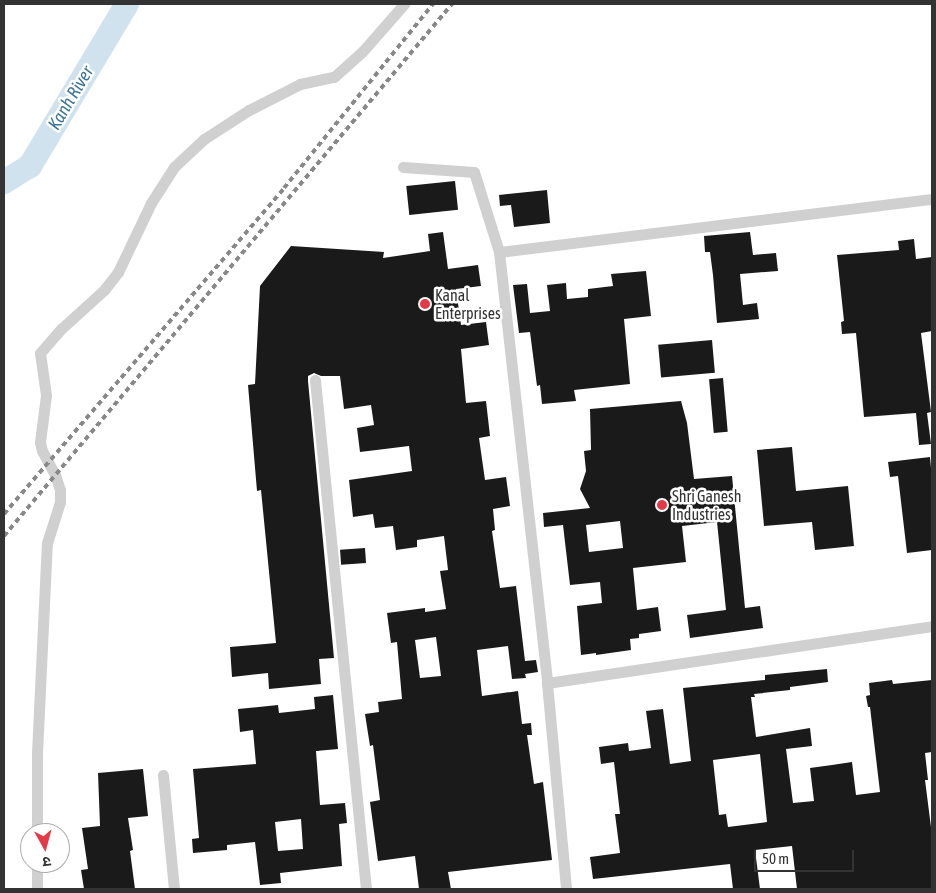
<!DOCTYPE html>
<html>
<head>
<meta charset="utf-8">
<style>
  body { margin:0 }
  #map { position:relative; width:936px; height:893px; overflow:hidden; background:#fff; font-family:"Asap Condensed","Noto Sans Devanagari",sans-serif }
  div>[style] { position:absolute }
  .river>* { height:24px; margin:-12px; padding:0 12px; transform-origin:12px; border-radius:12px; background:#cfe2ee }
  .building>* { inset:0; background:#1a1a1a; transform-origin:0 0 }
  .street>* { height:11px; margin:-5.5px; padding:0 5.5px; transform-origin:5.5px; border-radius:5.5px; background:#d0d0d0 }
  .rail>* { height:4px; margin-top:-2px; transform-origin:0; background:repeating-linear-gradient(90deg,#888 0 5px,transparent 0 9px) }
  .dots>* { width:14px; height:14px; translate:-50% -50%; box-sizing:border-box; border:2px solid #fff; border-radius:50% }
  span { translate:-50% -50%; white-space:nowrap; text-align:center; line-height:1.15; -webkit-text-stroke:5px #fff; paint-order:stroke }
  .poi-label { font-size:16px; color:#333 }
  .left { translate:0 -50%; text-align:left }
  .water-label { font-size:18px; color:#3f7597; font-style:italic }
  .frame { position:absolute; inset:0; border:5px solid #333; pointer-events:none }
  .north { position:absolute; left:20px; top:823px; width:50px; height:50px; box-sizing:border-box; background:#fff; border:1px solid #adadad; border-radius:50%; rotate:173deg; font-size:14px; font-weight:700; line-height:20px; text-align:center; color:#333 }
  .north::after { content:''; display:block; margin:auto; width:18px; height:22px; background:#e63946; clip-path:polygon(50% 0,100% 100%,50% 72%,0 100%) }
  .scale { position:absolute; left:754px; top:850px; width:100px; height:22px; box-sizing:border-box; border:2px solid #333; border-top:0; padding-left:6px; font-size:15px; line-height:18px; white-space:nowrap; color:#333; -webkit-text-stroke:4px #fff; paint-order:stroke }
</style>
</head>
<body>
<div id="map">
  <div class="river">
    <div style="left:4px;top:182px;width:31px;rotate:-32deg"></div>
    <div style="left:30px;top:166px;width:189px;rotate:-59.1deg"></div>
  </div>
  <div class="building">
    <div style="left:455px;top:181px;width:29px;height:49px;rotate:84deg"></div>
    <div style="clip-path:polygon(547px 190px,550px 223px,514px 227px,511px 205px,500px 206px,499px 195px)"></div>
    <div style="clip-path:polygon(evenodd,443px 232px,448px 269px,478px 265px,481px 286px,456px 289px,461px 325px,486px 322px,489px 345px,461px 349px,466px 403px,486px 401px,490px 436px,479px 438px,485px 480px,506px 477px,510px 506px,493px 509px,495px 530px,492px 531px,500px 588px,516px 586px,525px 661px,536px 660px,538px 672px,525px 674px,526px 678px,512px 679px,508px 646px,477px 650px,482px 696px,518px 691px,522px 724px,531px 723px,532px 735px,527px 735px,534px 784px,543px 782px,552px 860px,448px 872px,451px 889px,419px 889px,415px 856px,378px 861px,370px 802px,380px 800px,373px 745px,370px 746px,365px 714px,379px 712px,378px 702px,402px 699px,397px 642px,391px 643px,387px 613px,425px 608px,425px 612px,446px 609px,440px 571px,448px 570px,444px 536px,417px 540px,417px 547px,396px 550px,393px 526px,375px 528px,373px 514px,353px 517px,349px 480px,412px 471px,409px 446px,360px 452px,357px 428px,374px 425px,371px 405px,344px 409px,340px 376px,321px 376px,314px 373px,308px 376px,308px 381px,334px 658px,319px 659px,321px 684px,269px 689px,268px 673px,232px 677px,230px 647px,276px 643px,261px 490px,257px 491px,248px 385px,255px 384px,260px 286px,291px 246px,384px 252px,383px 258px,430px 251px,428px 234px,443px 232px,436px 637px,441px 676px,420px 678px,415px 640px,436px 637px)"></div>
    <div style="clip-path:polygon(750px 232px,753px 255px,776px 253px,778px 271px,740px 274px,743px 305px,757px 303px,759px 319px,717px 323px,713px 275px,710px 252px,705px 252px,704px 236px)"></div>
    <div style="clip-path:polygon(914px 239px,916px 259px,932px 257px,932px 331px,921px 333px,931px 412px,927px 413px,931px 444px,919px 445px,916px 413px,864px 417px,856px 333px,842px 334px,841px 322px,844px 321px,837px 255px,899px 250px,898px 241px)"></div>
    <div style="clip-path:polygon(646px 271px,651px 316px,624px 319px,630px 384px,574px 390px,576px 401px,542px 404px,540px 385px,537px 386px,530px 332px,519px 333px,513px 285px,527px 284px,530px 313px,550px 311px,547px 285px,566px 283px,567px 299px,588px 297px,588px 289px,613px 286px,611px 274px)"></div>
    <div style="left:712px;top:340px;width:33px;height:54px;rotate:85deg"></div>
    <div style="left:723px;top:378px;width:54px;height:14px;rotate:85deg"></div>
    <div style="clip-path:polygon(evenodd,681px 401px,687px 423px,694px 479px,732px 476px,745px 608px,760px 606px,763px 628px,690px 638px,687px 615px,726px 610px,717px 522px,682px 526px,686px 562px,633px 568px,637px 610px,658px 607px,661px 631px,639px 634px,639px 638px,630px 639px,631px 650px,596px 655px,596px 653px,581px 655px,577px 606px,602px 603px,600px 582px,570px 585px,563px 525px,544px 527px,543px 513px,590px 508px,580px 489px,586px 471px,584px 451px,591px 450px,590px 409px,681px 401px,620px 521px,623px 548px,589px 552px,586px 525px,620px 521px)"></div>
    <div style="clip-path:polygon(792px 447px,796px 491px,848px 486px,854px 546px,815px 550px,812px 522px,764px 526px,757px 450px)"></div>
    <div style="clip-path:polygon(930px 457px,932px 479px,932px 550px,907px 553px,898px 476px,890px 477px,888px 462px)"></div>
    <div style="left:365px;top:548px;width:15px;height:25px;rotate:86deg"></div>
    <div style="clip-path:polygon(evenodd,827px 669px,828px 682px,790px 687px,790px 690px,754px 694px,755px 697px,751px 697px,756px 737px,810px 728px,812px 746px,786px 749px,793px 803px,814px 801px,810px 768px,832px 765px,852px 762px,856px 795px,880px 792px,870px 707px,868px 707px,866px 696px,870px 695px,869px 683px,892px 680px,893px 684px,932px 680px,932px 752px,925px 753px,928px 780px,925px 780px,932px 835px,932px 889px,797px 889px,792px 846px,755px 850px,760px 889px,733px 889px,730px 864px,593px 879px,590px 857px,620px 853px,615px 814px,620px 814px,614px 762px,601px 764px,599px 747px,628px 743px,629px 751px,651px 748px,646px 711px,663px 709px,670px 764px,691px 761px,683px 688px,765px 680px,765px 675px,827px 669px,760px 754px,767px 822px,728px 827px,726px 814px,719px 815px,713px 760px,760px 754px)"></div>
    <div style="clip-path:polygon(evenodd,333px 695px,338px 749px,316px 751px,320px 805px,345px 803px,347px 823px,339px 824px,342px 866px,280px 873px,281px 883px,260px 885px,255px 842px,227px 845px,227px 850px,193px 853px,192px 839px,199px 838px,193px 769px,256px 764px,253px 730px,240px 732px,238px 709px,278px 705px,279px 713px,315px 709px,314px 697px,333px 695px,301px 819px,303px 849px,278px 851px,275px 822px,301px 819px)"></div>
    <div style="clip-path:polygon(143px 769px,148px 816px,128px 818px,133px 850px,130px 851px,135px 889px,84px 889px,81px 870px,88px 869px,82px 828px,100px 826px,98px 773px)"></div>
  </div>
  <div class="street">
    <div style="left:403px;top:167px;width:71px;rotate:4deg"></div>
    <div style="left:474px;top:172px;width:84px;rotate:72.6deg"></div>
    <div style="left:499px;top:252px;width:434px;rotate:83.6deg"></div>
    <div style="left:547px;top:683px;width:207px;rotate:84.7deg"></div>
    <div style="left:499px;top:252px;width:436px;rotate:-7deg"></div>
    <div style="left:315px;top:380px;width:512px;rotate:84.28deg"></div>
    <div style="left:547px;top:683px;width:389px;rotate:-8.4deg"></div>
    <div style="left:163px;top:775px;width:115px;rotate:84.5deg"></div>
    <div style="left:37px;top:833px;width:80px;rotate:-90deg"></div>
    <div style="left:37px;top:753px;width:210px;rotate:-87.3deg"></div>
    <div style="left:47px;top:543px;width:43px;rotate:-72.4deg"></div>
    <div style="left:60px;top:502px;width:12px;rotate:-90deg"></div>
    <div style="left:60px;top:490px;width:16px;rotate:-108deg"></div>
    <div style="left:55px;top:475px;width:27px;rotate:-118deg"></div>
    <div style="left:42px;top:451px;width:9px;rotate:-103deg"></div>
    <div style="left:40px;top:442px;width:47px;rotate:-82.7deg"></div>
    <div style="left:46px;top:395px;width:42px;rotate:-98.1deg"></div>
    <div style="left:40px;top:353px;width:32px;rotate:-49deg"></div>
    <div style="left:61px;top:329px;width:58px;rotate:-42.2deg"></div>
    <div style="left:104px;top:290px;width:23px;rotate:-52deg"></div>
    <div style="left:118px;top:272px;width:76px;rotate:-64.4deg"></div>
    <div style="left:151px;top:203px;width:43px;rotate:-57.4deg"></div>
    <div style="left:174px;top:167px;width:41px;rotate:-43deg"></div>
    <div style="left:204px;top:139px;width:54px;rotate:-32.8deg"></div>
    <div style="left:249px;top:110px;width:57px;rotate:-27deg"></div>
    <div style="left:300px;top:84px;width:35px;rotate:-12deg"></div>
    <div style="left:334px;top:77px;width:38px;rotate:-42deg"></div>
    <div style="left:362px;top:52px;width:64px;rotate:-48.8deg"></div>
    <div style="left:37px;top:863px;width:26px;rotate:90deg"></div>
  </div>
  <div class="rail">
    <div style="left:4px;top:514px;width:430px;rotate:-49.3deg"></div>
    <div style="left:284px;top:188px;width:237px;rotate:-51deg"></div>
    <div style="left:4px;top:536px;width:696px;rotate:-49.9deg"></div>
  </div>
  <div class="dots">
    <div style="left:425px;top:304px;background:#e63946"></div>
    <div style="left:662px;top:505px;background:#e63946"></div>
  </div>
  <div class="poi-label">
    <span class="left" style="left:435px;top:304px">Kanal<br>Enterprises</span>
    <span class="left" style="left:672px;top:505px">Shri Ganesh<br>Industries</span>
  </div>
  <div class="water-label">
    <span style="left:71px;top:98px;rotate:-59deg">Kanh River</span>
  </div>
  <div class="frame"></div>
  <div class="north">उ</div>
  <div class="scale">50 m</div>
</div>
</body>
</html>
